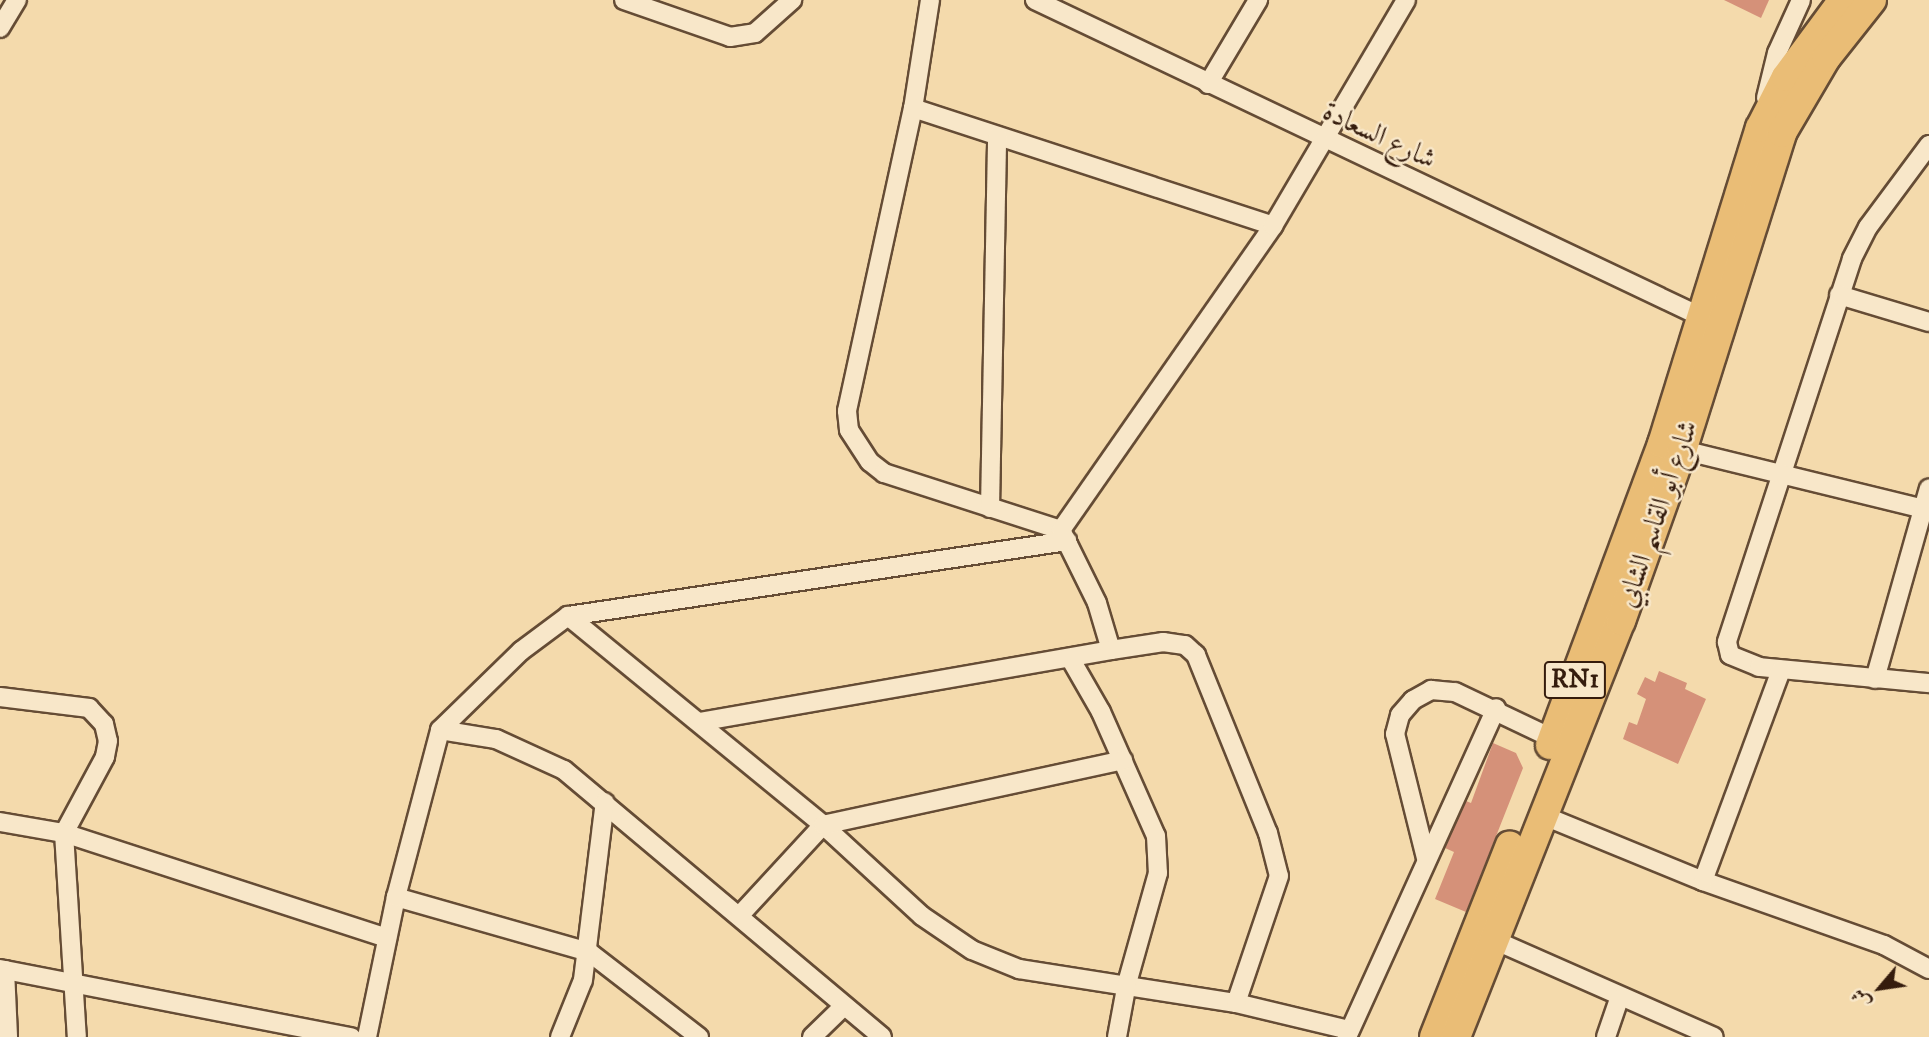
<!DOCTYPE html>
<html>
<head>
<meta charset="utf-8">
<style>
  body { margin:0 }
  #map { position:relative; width:1929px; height:1037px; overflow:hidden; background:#f4daac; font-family:"IM FELL DW Pica",Amiri,serif }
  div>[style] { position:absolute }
  .building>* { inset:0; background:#d59179 }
  .roads { filter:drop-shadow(2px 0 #654c35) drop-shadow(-2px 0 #654c35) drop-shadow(0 2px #654c35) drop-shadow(0 -2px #654c35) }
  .street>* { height:18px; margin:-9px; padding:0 9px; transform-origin:9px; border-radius:9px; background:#f8e7c9 }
  .primary>* { height:28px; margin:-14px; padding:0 14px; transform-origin:14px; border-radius:14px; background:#eabd76 }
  span { translate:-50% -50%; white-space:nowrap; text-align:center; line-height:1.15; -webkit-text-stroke:5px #f8e7c9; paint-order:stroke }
  .shield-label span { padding:2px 5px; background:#f8e7c9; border:2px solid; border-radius:5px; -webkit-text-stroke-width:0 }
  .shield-label { font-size:26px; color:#351c0d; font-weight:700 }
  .street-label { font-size:28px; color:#351c0d }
  .north { position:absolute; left:1845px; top:953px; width:70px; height:70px; -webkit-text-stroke:5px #f8e7c9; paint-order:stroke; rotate:241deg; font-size:19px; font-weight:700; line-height:28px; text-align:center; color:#351c0d }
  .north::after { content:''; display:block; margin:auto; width:24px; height:32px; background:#351c0d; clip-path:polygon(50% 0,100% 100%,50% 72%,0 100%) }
</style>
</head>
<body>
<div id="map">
  <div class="building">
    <div style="clip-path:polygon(1724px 0,1769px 0,1761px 18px)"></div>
    <div style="clip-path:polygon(1659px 671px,1687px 683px,1685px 689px,1706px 699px,1678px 764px,1623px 739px,1629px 722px,1637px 725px,1646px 699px,1637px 694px,1645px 677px,1655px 682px)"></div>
    <div style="clip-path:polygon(1493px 743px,1516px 753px,1523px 768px,1466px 912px,1435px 899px,1454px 852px,1445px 848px,1466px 801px,1471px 803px)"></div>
  </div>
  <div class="roads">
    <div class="street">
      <div style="left:624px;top:0;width:112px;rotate:19.2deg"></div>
      <div style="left:730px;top:37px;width:25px;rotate:-9deg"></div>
      <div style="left:755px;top:33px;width:50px;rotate:-41.7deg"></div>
      <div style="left:930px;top:0;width:109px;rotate:98.9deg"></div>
      <div style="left:913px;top:108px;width:310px;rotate:102.3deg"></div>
      <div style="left:847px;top:411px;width:19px;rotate:84deg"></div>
      <div style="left:849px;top:430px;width:38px;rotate:57deg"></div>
      <div style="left:870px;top:462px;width:18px;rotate:38deg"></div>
      <div style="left:884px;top:473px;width:186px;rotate:17.9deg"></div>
      <div style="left:1061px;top:530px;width:81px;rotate:63.7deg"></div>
      <div style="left:1097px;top:603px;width:49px;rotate:73.4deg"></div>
      <div style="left:1035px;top:0;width:745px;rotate:25.43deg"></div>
      <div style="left:0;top:28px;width:33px;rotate:-59deg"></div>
      <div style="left:1208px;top:84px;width:98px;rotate:-59.2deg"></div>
      <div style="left:1766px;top:98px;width:46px;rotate:-76.3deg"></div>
      <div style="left:1777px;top:53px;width:58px;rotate:-65.6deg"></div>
      <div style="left:913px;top:108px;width:379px;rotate:18.1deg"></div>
      <div style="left:1929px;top:145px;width:102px;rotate:126.6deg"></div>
      <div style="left:1868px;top:227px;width:36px;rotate:117deg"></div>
      <div style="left:1852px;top:259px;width:403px;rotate:108.1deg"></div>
      <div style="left:1727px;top:642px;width:13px;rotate:77deg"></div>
      <div style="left:1730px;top:655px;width:31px;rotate:22deg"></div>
      <div style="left:1759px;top:667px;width:171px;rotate:5.4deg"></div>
      <div style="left:1839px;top:295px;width:94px;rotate:16.7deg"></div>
      <div style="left:1674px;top:448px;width:262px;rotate:13.7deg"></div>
      <div style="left:990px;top:508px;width:372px;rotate:-88.9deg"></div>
      <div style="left:1061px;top:530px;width:371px;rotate:-55.1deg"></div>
      <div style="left:1273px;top:226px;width:262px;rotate:-59.5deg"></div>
      <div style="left:568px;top:616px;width:330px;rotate:39.3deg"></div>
      <div style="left:823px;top:825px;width:134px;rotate:42.6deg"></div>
      <div style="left:922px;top:916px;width:60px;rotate:34.2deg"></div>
      <div style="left:972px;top:950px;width:51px;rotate:22deg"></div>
      <div style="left:1019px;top:969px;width:220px;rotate:8.9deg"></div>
      <div style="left:1236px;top:1003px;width:116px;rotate:13.4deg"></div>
      <div style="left:1070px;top:658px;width:62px;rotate:60.1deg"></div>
      <div style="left:1101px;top:712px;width:136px;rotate:66.1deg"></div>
      <div style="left:1156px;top:836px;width:37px;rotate:87deg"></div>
      <div style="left:1158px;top:873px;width:114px;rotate:105.7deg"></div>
      <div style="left:1127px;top:983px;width:55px;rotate:100.5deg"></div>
      <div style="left:1875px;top:679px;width:198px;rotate:-74.2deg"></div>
      <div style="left:0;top:697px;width:90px;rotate:7deg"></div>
      <div style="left:89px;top:708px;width:22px;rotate:47deg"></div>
      <div style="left:104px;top:724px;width:17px;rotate:77deg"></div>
      <div style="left:108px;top:741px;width:16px;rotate:101deg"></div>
      <div style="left:105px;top:757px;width:86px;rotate:118.3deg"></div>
      <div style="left:64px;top:833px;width:204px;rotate:86.4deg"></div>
      <div style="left:699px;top:722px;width:418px;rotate:-9.9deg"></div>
      <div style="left:1111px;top:650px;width:53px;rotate:-8.7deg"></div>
      <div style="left:1163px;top:642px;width:22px;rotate:8deg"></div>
      <div style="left:1185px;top:645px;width:15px;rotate:42deg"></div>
      <div style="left:1196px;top:655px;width:192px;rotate:68deg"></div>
      <div style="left:1268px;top:833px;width:44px;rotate:75.7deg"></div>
      <div style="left:1279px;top:876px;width:134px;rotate:108.7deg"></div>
      <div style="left:440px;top:730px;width:57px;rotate:9.1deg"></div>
      <div style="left:496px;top:739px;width:75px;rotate:24.5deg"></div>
      <div style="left:564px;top:770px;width:415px;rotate:40deg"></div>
      <div style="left:1542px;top:815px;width:174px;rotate:22.3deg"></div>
      <div style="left:1703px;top:881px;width:192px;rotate:19.5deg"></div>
      <div style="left:1884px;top:945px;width:51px;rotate:28.1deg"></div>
      <div style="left:0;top:822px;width:65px;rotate:9.8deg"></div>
      <div style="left:64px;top:833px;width:340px;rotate:18deg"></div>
      <div style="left:1426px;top:858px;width:128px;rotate:-104deg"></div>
      <div style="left:1395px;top:734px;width:20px;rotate:-75deg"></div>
      <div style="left:1400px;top:715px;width:20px;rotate:-49deg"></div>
      <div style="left:1413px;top:700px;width:21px;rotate:-29deg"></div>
      <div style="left:1431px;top:690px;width:24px;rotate:5deg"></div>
      <div style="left:1455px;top:692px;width:107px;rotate:25.4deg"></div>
      <div style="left:1703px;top:881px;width:225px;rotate:-69.7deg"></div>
      <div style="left:396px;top:897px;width:201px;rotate:15.9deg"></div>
      <div style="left:589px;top:952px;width:139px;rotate:37.7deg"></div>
      <div style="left:740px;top:915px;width:122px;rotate:-47.3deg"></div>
      <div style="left:823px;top:825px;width:307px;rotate:-12.2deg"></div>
      <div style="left:1494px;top:940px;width:240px;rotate:23.8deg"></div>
      <div style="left:0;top:969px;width:358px;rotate:11deg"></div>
      <div style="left:5px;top:970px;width:67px;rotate:87.4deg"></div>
      <div style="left:367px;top:1037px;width:143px;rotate:-78.3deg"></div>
      <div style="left:396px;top:897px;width:173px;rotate:-75.2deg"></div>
      <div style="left:440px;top:730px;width:113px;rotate:-44.3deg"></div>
      <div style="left:521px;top:651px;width:59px;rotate:-36.7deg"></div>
      <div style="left:568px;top:616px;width:505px;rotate:-8.55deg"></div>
      <div style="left:560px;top:1037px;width:61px;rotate:-68deg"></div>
      <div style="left:583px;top:980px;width:179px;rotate:-83deg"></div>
      <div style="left:812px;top:1037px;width:43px;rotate:-44.1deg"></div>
      <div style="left:1347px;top:1037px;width:361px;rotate:-65.6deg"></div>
      <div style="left:1606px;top:1037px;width:40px;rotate:-71.1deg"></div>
    </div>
    <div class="primary">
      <div style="left:1550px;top:745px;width:321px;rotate:-69.6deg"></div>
      <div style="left:1662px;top:444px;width:331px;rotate:-72.8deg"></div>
      <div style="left:1760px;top:128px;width:57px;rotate:-63deg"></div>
      <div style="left:1786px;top:77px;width:96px;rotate:-53.5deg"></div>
      <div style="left:1434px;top:1037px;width:206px;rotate:-68.4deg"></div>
      <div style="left:1456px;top:1037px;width:448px;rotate:-68.4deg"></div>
      <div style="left:1621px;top:621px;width:181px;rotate:-70.3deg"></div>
      <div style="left:1682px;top:451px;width:333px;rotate:-72.5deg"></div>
      <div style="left:1782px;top:133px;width:87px;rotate:-59.6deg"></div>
      <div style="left:1826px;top:58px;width:74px;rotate:-51.6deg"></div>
    </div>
  </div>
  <div class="shield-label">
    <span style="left:1575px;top:680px">RN1</span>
  </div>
  <div class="street-label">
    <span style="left:1379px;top:136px;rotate:25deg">شارع السعادة</span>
    <span style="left:1658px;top:514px;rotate:-71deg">شارع أبو القاسم الشابي</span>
  </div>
  <div class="north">ش</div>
</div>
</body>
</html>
